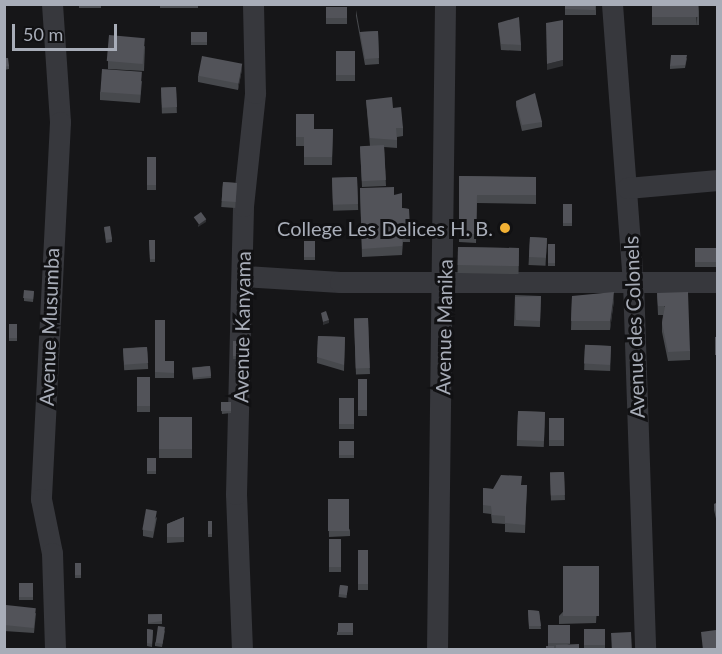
<!DOCTYPE html>
<html>
<head>
<meta charset="utf-8">
<style>
  body { margin:0 }
  #map { position:relative; width:722px; height:654px; overflow:hidden; background:#161618; font-family:Lato,sans-serif }
  div>[style] { position:absolute }
  .minor>* { height:21px; margin:-10.5px; padding:0 10.5px; transform-origin:10.5px; border-radius:10.5px; background:#37383d }
  .wall>* { inset:0; background:#47494d; transform-origin:0 0 }
  .shaded-wall>* { inset:0; background:#2f3033 }
  .building>* { inset:0; background:#525359; transform-origin:0 0 }
  .dots>* { width:16px; height:16px; translate:-50% -50%; box-sizing:border-box; border:3px solid #111113; border-radius:50% }
  span { translate:-50% -50%; white-space:nowrap; text-align:center; line-height:1.15; -webkit-text-stroke:6px #111113; paint-order:stroke }
  .poi-label { font-size:20px; color:#a8adb8 }
  .right { translate:-100% -50%; text-align:right }
  .street-label { font-size:20px; color:#a8adb8 }
  .frame { position:absolute; inset:0; border:6px solid #a8adb8; pointer-events:none }
  .scale { position:absolute; left:12px; top:24px; width:105px; height:27px; box-sizing:border-box; border:3px solid #a8adb8; border-top:0; padding-left:8px; font-size:18px; line-height:21px; white-space:nowrap; color:#a8adb8; -webkit-text-stroke:4px #111113; paint-order:stroke }
</style>
</head>
<body>
<div id="map">
  <div class="minor">
    <div style="left:52px;top:4px;width:118px;rotate:86.1deg"></div>
    <div style="left:60px;top:122px;width:377px;rotate:92.9deg"></div>
    <div style="left:41px;top:499px;width:55px;rotate:78.5deg"></div>
    <div style="left:52px;top:553px;width:97px;rotate:88.2deg"></div>
    <div style="left:612px;top:4px;width:279px;rotate:85.7deg"></div>
    <div style="left:633px;top:282px;width:368px;rotate:88.1deg"></div>
    <div style="left:627px;top:188px;width:91px;rotate:-5deg"></div>
    <div style="left:243px;top:276px;width:97px;rotate:3.5deg"></div>
    <div style="left:340px;top:282px;width:378px"></div>
    <div style="left:242px;top:650px;width:156px;rotate:-92.2deg"></div>
    <div style="left:236px;top:494px;width:288px;rotate:-88.6deg"></div>
    <div style="left:243px;top:206px;width:114px;rotate:-83.9deg"></div>
    <div style="left:255px;top:93px;width:89px;rotate:-91.3deg"></div>
    <div style="left:437px;top:650px;width:646px;rotate:-89.29deg"></div>
  </div>
  <div class="wall">
    <div style="left:79px;top:4px;width:22px;height:4px"></div>
    <div style="left:160px;top:4px;width:38px;height:4px"></div>
    <div style="left:565px;top:4px;width:31px;height:11px"></div>
    <div style="left:652px;top:4px;width:47px;height:21px"></div>
    <div style="left:347px;top:7px;width:17px;height:21px;rotate:90deg"></div>
    <div style="clip-path:polygon(356px 10px,360px 32px,378px 31px,379px 64px,365px 65px,356px 16px)"></div>
    <div style="clip-path:polygon(498px 23px,521px 45px,521px 51px,501px 50px)"></div>
    <div style="clip-path:polygon(191px 33px,207px 42px,207px 45px,191px 45px)"></div>
    <div style="clip-path:polygon(145px 46px,144px 71px,108px 69px,108px 61px)"></div>
    <div style="left:336px;top:51px;width:19px;height:30px"></div>
    <div style="clip-path:polygon(4px 58px,9px 66px,9px 69px,4px 70px)"></div>
    <div style="clip-path:polygon(687px 58px,685px 68px,670px 69px,670px 66px)"></div>
    <div style="clip-path:polygon(242px 69px,238px 90px,198px 82px,198px 76px)"></div>
    <div style="clip-path:polygon(142px 81px,140px 103px,100px 100px,100px 92px)"></div>
    <div style="left:176px;top:87px;width:26px;height:15px;rotate:88deg"></div>
    <div style="clip-path:polygon(366px 100px,393px 108px,403px 128px,403px 136px,397px 137px,397px 148px,384px 147px,386px 186px,362px 187px,360px 147px,370px 146px)"></div>
    <div style="clip-path:polygon(516px 101px,542px 122px,542px 127px,522px 131px,516px 106px)"></div>
    <div style="clip-path:polygon(296px 114px,314px 129px,333px 129px,332px 165px,304px 165px,304px 146px,296px 146px)"></div>
    <div style="left:147px;top:157px;width:9px;height:33px"></div>
    <div style="clip-path:polygon(459px 176px,536px 177px,536px 204px,477px 203px,476px 243px,459px 242px)"></div>
    <div style="left:357px;top:177px;width:33px;height:25px;rotate:88deg"></div>
    <div style="left:223px;top:182px;width:14px;height:25px;rotate:4deg"></div>
    <div style="clip-path:polygon(360px 188px,394px 195px,402px 208px,409px 209px,410px 242px,403px 242px,402px 255px,362px 257px)"></div>
    <div style="left:563px;top:204px;width:9px;height:22px"></div>
    <div style="clip-path:polygon(104px 227px,112px 239px,112px 242px,106px 243px)"></div>
    <div style="left:530px;top:237px;width:17px;height:28px;rotate:3deg"></div>
    <div style="clip-path:polygon(149px 240px,155px 240px,155px 262px,150px 262px)"></div>
    <div style="left:304px;top:241px;width:11px;height:19px"></div>
    <div style="left:548px;top:244px;width:7px;height:22px"></div>
    <div style="left:458px;top:247px;width:61px;height:26px;rotate:1deg"></div>
    <div style="left:717px;top:248px;width:19px;height:22px;rotate:90deg"></div>
    <div style="clip-path:polygon(34px 291px,33px 302px,24px 301px,24px 298px)"></div>
    <div style="clip-path:polygon(657px 293px,690px 351px,690px 360px,668px 361px,662px 332px,662px 323px,663px 315px,658px 315px)"></div>
    <div style="left:541px;top:296px;width:31px;height:26px;rotate:92deg"></div>
    <div style="clip-path:polygon(572px 296px,614px 300px,610px 330px,571px 330px)"></div>
    <div style="left:368px;top:318px;width:56px;height:14px;rotate:88deg"></div>
    <div style="clip-path:polygon(232px 319px,240px 325px,240px 328px,234px 329px)"></div>
    <div style="clip-path:polygon(155px 320px,165px 361px,174px 361px,174px 378px,155px 378px)"></div>
    <div style="left:9px;top:324px;width:8px;height:17px"></div>
    <div style="clip-path:polygon(318px 336px,345px 337px,344px 371px,317px 363px)"></div>
    <div style="left:233px;top:341px;width:7px;height:18px"></div>
    <div style="left:611px;top:346px;width:25px;height:26px;rotate:92deg"></div>
    <div style="left:147px;top:347px;width:22px;height:24px;rotate:87deg"></div>
    <div style="left:210px;top:366px;width:12px;height:18px;rotate:85deg"></div>
    <div style="left:137px;top:377px;width:13px;height:35px"></div>
    <div style="left:358px;top:379px;width:9px;height:37px"></div>
    <div style="left:339px;top:398px;width:15px;height:31px"></div>
    <div style="clip-path:polygon(221px 402px,231px 402px,231px 413px,222px 414px)"></div>
    <div style="left:545px;top:412px;width:35px;height:27px;rotate:92deg"></div>
    <div style="left:159px;top:417px;width:33px;height:41px"></div>
    <div style="left:549px;top:418px;width:15px;height:28px"></div>
    <div style="left:339px;top:441px;width:15px;height:17px"></div>
    <div style="clip-path:polygon(156px 458px,156px 474px,147px 474px,147px 471px)"></div>
    <div style="left:564px;top:472px;width:28px;height:14px;rotate:88deg"></div>
    <div style="clip-path:polygon(522px 485px,527px 485px,525px 533px,505px 532px,505px 524px,492px 523px,491px 514px,483px 513px,483px 488px,493px 489px)"></div>
    <div style="clip-path:polygon(328px 499px,350px 530px,350px 536px,329px 537px)"></div>
    <div style="clip-path:polygon(717px 503px,717px 523px,714px 510px,714px 504px)"></div>
    <div style="clip-path:polygon(157px 517px,153px 538px,143px 536px,143px 530px)"></div>
    <div style="clip-path:polygon(184px 517px,184px 542px,167px 543px,167px 524px)"></div>
    <div style="left:208px;top:521px;width:4px;height:16px"></div>
    <div style="left:329px;top:539px;width:12px;height:33px"></div>
    <div style="left:358px;top:550px;width:10px;height:40px"></div>
    <div style="left:75px;top:563px;width:6px;height:15px"></div>
    <div style="clip-path:polygon(599px 574px,596px 623px,559px 624px,559px 616px)"></div>
    <div style="clip-path:polygon(19px 584px,33px 597px,33px 600px,19px 600px)"></div>
    <div style="left:340px;top:585px;width:8px;height:12px;rotate:7deg"></div>
    <div style="clip-path:polygon(528px 610px,539px 611px,541px 629px,529px 629px)"></div>
    <div style="clip-path:polygon(36px 613px,34px 633px,4px 631px,4px 624px)"></div>
    <div style="left:162px;top:614px;width:10px;height:14px;rotate:90deg"></div>
    <div style="clip-path:polygon(353px 623px,353px 635px,337px 635px,337px 632px)"></div>
    <div style="clip-path:polygon(570px 625px,570px 644px,556px 649px,548px 646px,548px 626px)"></div>
    <div style="clip-path:polygon(147px 629px,153px 630px,152px 647px,147px 646px)"></div>
    <div style="left:584px;top:629px;width:21px;height:21px"></div>
    <div style="clip-path:polygon(165px 630px,162px 647px,155px 646px,155px 643px)"></div>
  </div>
  <div class="shaded-wall">
    <div style="clip-path:polygon(698px 4px,699px 4px,696px 26px,696px 17px)"></div>
    <div style="clip-path:polygon(563px 60px,563px 66px,547px 70px,547px 64px)"></div>
    <div style="clip-path:polygon(242px 64px,242px 69px,238px 90px,238px 84px)"></div>
    <div style="clip-path:polygon(206px 219px,206px 222px,198px 227px,198px 225px)"></div>
    <div style="clip-path:polygon(614px 292px,614px 300px,610px 330px,610px 321px)"></div>
    <div style="clip-path:polygon(329px 320px,329px 323px,323px 325px,323px 322px)"></div>
  </div>
  <div class="building">
    <div style="clip-path:polygon(79px 4px,101px 4px,101px 5px,79px 6px)"></div>
    <div style="clip-path:polygon(565px 4px,595px 4px,595px 10px,565px 9px)"></div>
    <div style="left:652px;top:4px;width:46px;height:13px"></div>
    <div style="left:347px;top:7px;width:11px;height:21px;rotate:90deg"></div>
    <div style="clip-path:polygon(356px 10px,360px 32px,378px 31px,379px 58px,365px 59px)"></div>
    <div style="clip-path:polygon(519px 17px,521px 45px,501px 44px,498px 23px)"></div>
    <div style="clip-path:polygon(563px 20px,563px 60px,547px 64px,546px 23px)"></div>
    <div style="left:207px;top:32px;width:10px;height:16px;rotate:90deg"></div>
    <div style="left:109px;top:35px;width:36px;height:26px;rotate:5deg"></div>
    <div style="left:336px;top:51px;width:19px;height:24px"></div>
    <div style="clip-path:polygon(671px 55px,687px 55px,685px 65px,670px 66px)"></div>
    <div style="left:202px;top:56px;width:41px;height:20px;rotate:11deg"></div>
    <div style="clip-path:polygon(4px 58px,8px 58px,9px 66px,4px 67px)"></div>
    <div style="left:102px;top:69px;width:40px;height:23px;rotate:4deg"></div>
    <div style="left:176px;top:87px;width:20px;height:15px;rotate:87deg"></div>
    <div style="clip-path:polygon(535px 93px,542px 122px,522px 125px,516px 101px)"></div>
    <div style="clip-path:polygon(392px 97px,393px 108px,401px 107px,403px 128px,396px 128px,397px 140px,370px 138px,366px 100px)"></div>
    <div style="clip-path:polygon(296px 114px,314px 114px,314px 129px,333px 129px,332px 157px,304px 157px,304px 137px,296px 137px)"></div>
    <div style="left:384px;top:145px;width:35px;height:24px;rotate:87deg"></div>
    <div style="left:147px;top:157px;width:9px;height:28px"></div>
    <div style="clip-path:polygon(459px 176px,536px 177px,536px 195px,477px 195px,476px 234px,459px 234px)"></div>
    <div style="left:357px;top:177px;width:27px;height:25px;rotate:88deg"></div>
    <div style="left:223px;top:182px;width:14px;height:19px;rotate:4deg"></div>
    <div style="clip-path:polygon(394px 187px,394px 195px,402px 193px,402px 208px,409px 209px,410px 234px,403px 234px,402px 246px,362px 249px,360px 188px)"></div>
    <div style="left:563px;top:204px;width:9px;height:19px"></div>
    <div style="left:201px;top:212px;width:9px;height:9px;rotate:54deg"></div>
    <div style="left:110px;top:226px;width:13px;height:6px;rotate:81deg"></div>
    <div style="left:530px;top:237px;width:17px;height:20px;rotate:3deg"></div>
    <div style="clip-path:polygon(149px 240px,155px 240px,155px 259px,150px 259px)"></div>
    <div style="left:304px;top:241px;width:11px;height:16px"></div>
    <div style="left:548px;top:244px;width:7px;height:19px"></div>
    <div style="left:458px;top:247px;width:61px;height:18px;rotate:1deg"></div>
    <div style="left:717px;top:248px;width:14px;height:22px;rotate:90deg"></div>
    <div style="left:24px;top:290px;width:10px;height:8px;rotate:6deg"></div>
    <div style="clip-path:polygon(614px 292px,610px 321px,571px 321px,572px 296px)"></div>
    <div style="clip-path:polygon(688px 292px,690px 351px,668px 352px,662px 323px,665px 306px,658px 306px,657px 293px)"></div>
    <div style="clip-path:polygon(541px 296px,540px 321px,516px 320px,515px 297px)"></div>
    <div style="clip-path:polygon(326px 311px,329px 320px,323px 322px,321px 313px)"></div>
    <div style="clip-path:polygon(238px 318px,240px 325px,234px 327px,232px 319px)"></div>
    <div style="left:368px;top:318px;width:50px;height:14px;rotate:88deg"></div>
    <div style="clip-path:polygon(155px 320px,165px 320px,165px 361px,174px 361px,174px 373px,155px 372px)"></div>
    <div style="left:9px;top:324px;width:8px;height:14px"></div>
    <div style="clip-path:polygon(318px 336px,345px 337px,344px 365px,317px 357px)"></div>
    <div style="left:715px;top:337px;width:2px;height:18px"></div>
    <div style="left:233px;top:341px;width:7px;height:15px"></div>
    <div style="left:611px;top:346px;width:19px;height:26px;rotate:93deg"></div>
    <div style="left:147px;top:347px;width:16px;height:24px;rotate:86deg"></div>
    <div style="left:210px;top:366px;width:10px;height:18px;rotate:84deg"></div>
    <div style="left:137px;top:377px;width:13px;height:29px"></div>
    <div style="left:358px;top:379px;width:9px;height:31px"></div>
    <div style="left:339px;top:398px;width:15px;height:26px"></div>
    <div style="left:221px;top:402px;width:10px;height:9px"></div>
    <div style="left:545px;top:412px;width:29px;height:27px;rotate:92deg"></div>
    <div style="left:159px;top:417px;width:33px;height:32px"></div>
    <div style="left:549px;top:418px;width:15px;height:22px"></div>
    <div style="left:339px;top:441px;width:15px;height:14px"></div>
    <div style="left:147px;top:458px;width:9px;height:13px"></div>
    <div style="left:564px;top:472px;width:23px;height:14px;rotate:88deg"></div>
    <div style="clip-path:polygon(501px 475px,522px 476px,521px 485px,527px 485px,525px 525px,505px 523px,505px 516px,492px 515px,491px 506px,483px 505px,483px 488px,493px 489px)"></div>
    <div style="left:328px;top:499px;width:21px;height:32px"></div>
    <div style="clip-path:polygon(717px 503px,717px 517px,714px 504px)"></div>
    <div style="left:146px;top:509px;width:11px;height:21px;rotate:10deg"></div>
    <div style="clip-path:polygon(184px 517px,184px 537px,167px 537px,167px 524px)"></div>
    <div style="left:208px;top:521px;width:4px;height:13px"></div>
    <div style="left:329px;top:539px;width:12px;height:28px"></div>
    <div style="left:358px;top:550px;width:10px;height:34px"></div>
    <div style="left:75px;top:563px;width:6px;height:12px"></div>
    <div style="left:563px;top:566px;width:36px;height:50px"></div>
    <div style="left:33px;top:583px;width:14px;height:14px;rotate:90deg"></div>
    <div style="left:340px;top:585px;width:8px;height:9px;rotate:7deg"></div>
    <div style="left:6px;top:605px;width:30px;height:20px;rotate:6deg"></div>
    <div style="clip-path:polygon(528px 610px,539px 611px,541px 626px,529px 626px)"></div>
    <div style="clip-path:polygon(162px 614px,162px 621px,148px 623px,148px 615px)"></div>
    <div style="left:338px;top:623px;width:15px;height:9px"></div>
    <div style="left:570px;top:625px;width:18px;height:22px;rotate:90deg"></div>
    <div style="left:158px;top:626px;width:7px;height:17px;rotate:8deg"></div>
    <div style="clip-path:polygon(147px 629px,153px 630px,152px 644px,147px 643px)"></div>
    <div style="left:584px;top:629px;width:21px;height:16px"></div>
    <div style="clip-path:polygon(716px 630px,717px 650px,703px 650px,701px 632px)"></div>
    <div style="left:631px;top:632px;width:18px;height:20px;rotate:87deg"></div>
    <div style="clip-path:polygon(579px 644px,579px 650px,556px 650px,556px 645px)"></div>
    <div style="left:546px;top:646px;width:8px;height:4px"></div>
  </div>
  <div class="dots">
    <div style="left:505px;top:228px;background:#f2b134"></div>
  </div>
  <div class="poi-label">
    <span class="right" style="left:493px;top:228px">College Les Delices H. B.</span>
  </div>
  <div class="street-label">
    <span style="left:49px;top:327px;rotate:-88deg">Avenue Musumba</span>
    <span style="left:242px;top:327px;rotate:-89deg">Avenue Kanyama</span>
    <span style="left:444px;top:327px;rotate:-89deg">Avenue Manika</span>
    <span style="left:634px;top:327px;rotate:-92deg">Avenue des Colonels</span>
  </div>
  <div class="frame"></div>
  <div class="scale">50 m</div>
</div>
</body>
</html>
